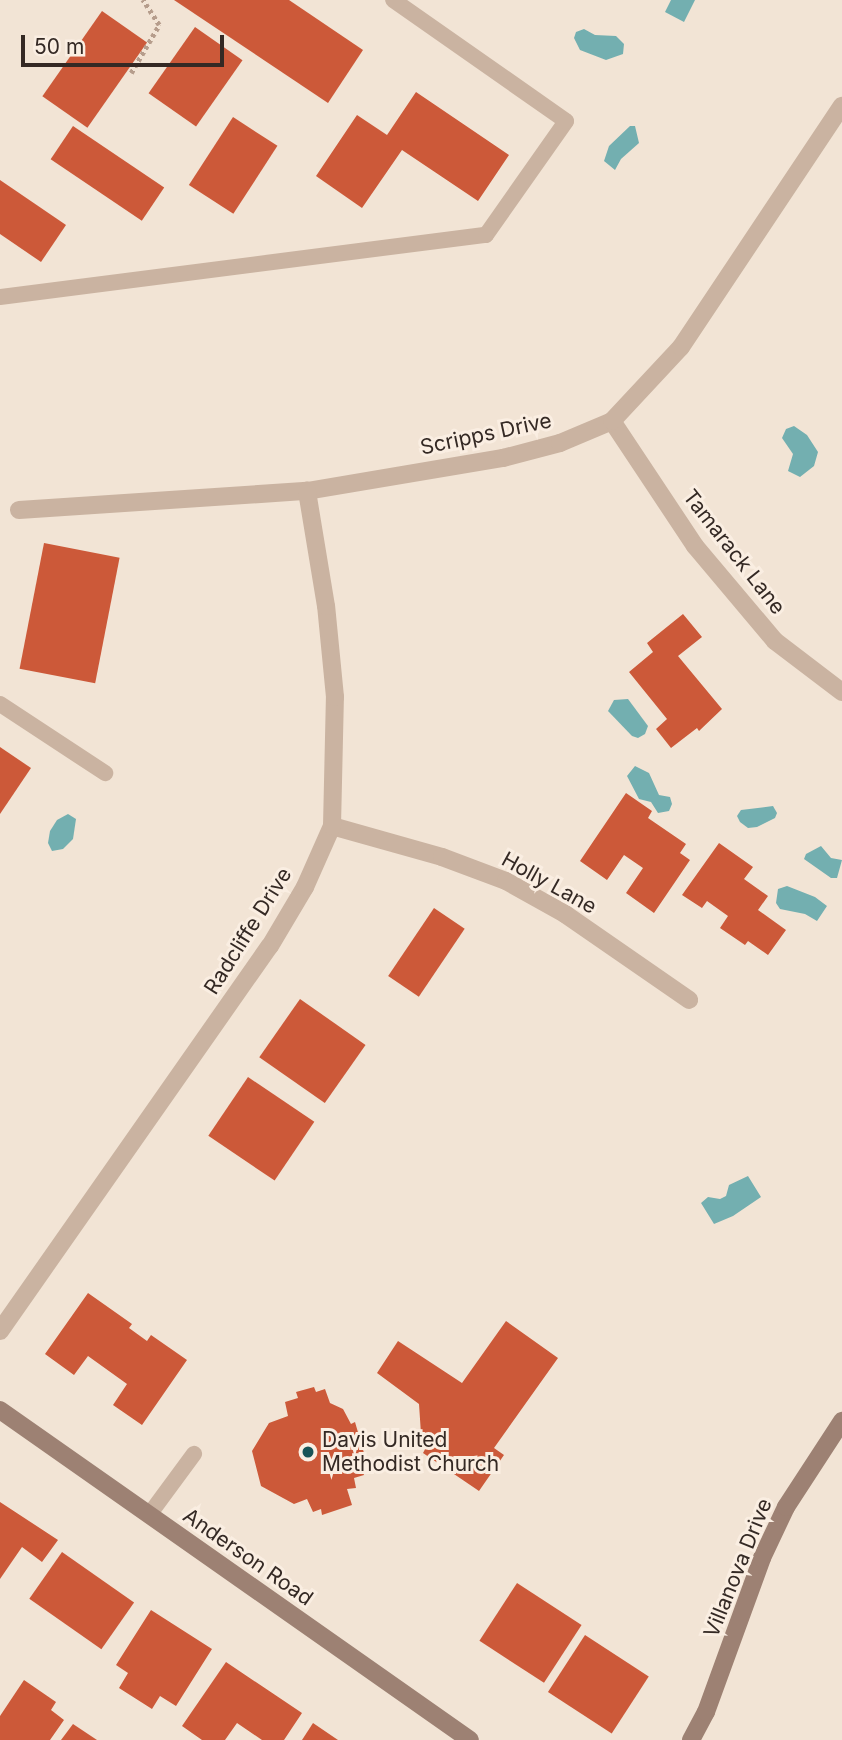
<!DOCTYPE html>
<html>
<head>
<meta charset="utf-8">
<style>
  body { margin:0 }
  #map { position:relative; width:842px; height:1740px; overflow:hidden; background:#f2e4d5; font-family:Inter,sans-serif }
  div>[style] { position:absolute }
  .water>* { inset:0; background:#73afb0 }
  .building>* { inset:0; background:#cc5939; transform-origin:0 0 }
  .path>* { height:4.5px; margin-top:-2.25px; transform-origin:0; background:repeating-linear-gradient(90deg,#b69d8c 0 3.5px,transparent 0 7px) }
  .lane>* { height:16px; margin:-8px; padding:0 8px; transform-origin:8px; border-radius:8px; background:#cab3a1 }
  .street>* { height:18px; margin:-9px; padding:0 9px; transform-origin:9px; border-radius:9px; background:#cab3a1 }
  .secondary>* { height:18px; margin:-9px; padding:0 9px; transform-origin:9px; border-radius:9px; background:#9d8173 }
  .dots>* { width:19px; height:19px; translate:-50% -50%; box-sizing:border-box; border:4px solid #faeee2; border-radius:50% }
  span { translate:-50% -50%; white-space:nowrap; text-align:center; line-height:1.15; -webkit-text-stroke:6px #faeee2; paint-order:stroke }
  .street-label { font-size:21px; color:#342924 }
  .poi-label { font-size:21px; color:#342924 }
  .left { translate:0 -50%; text-align:left }
  .scale { position:absolute; left:21px; top:35px; width:203px; height:32px; box-sizing:border-box; border:4px solid #342924; border-top:0; padding-left:9px; font-size:21px; line-height:24px; white-space:nowrap; color:#342924; -webkit-text-stroke:5px #faeee2; paint-order:stroke }
</style>
</head>
<body>
<div id="map">
  <div class="water">
    <div style="clip-path:polygon(671px 0,695px 0,684px 22px,665px 12px)"></div>
    <div style="clip-path:polygon(584px 29px,595px 35px,616px 36px,624px 44px,623px 54px,606px 60px,580px 50px,574px 38px,576px 32px)"></div>
    <div style="clip-path:polygon(630px 126px,635px 126px,639px 143px,621px 159px,615px 170px,604px 161px,609px 146px)"></div>
    <div style="clip-path:polygon(794px 426px,807px 435px,818px 452px,814px 466px,800px 477px,788px 471px,793px 454px,782px 438px,786px 429px)"></div>
    <div style="clip-path:polygon(628px 699px,648px 726px,645px 734px,638px 738px,632px 736px,608px 711px,614px 700px)"></div>
    <div style="clip-path:polygon(635px 766px,649px 773px,659px 795px,670px 797px,672px 804px,669px 811px,658px 813px,651px 802px,639px 799px,627px 776px)"></div>
    <div style="clip-path:polygon(773px 806px,777px 813px,775px 818px,757px 827px,748px 828px,740px 822px,737px 816px,741px 810px)"></div>
    <div style="clip-path:polygon(68px 814px,76px 819px,73px 839px,63px 849px,52px 851px,48px 843px,50px 831px,57px 820px)"></div>
    <div style="clip-path:polygon(821px 846px,831px 858px,842px 860px,837px 878px,831px 878px,804px 859px,806px 854px)"></div>
    <div style="clip-path:polygon(787px 886px,815px 897px,827px 906px,817px 921px,805px 914px,780px 909px,776px 903px,778px 889px)"></div>
    <div style="clip-path:polygon(748px 1176px,761px 1197px,733px 1216px,714px 1224px,701px 1203px,708px 1197px,720px 1199px,726px 1196px,729px 1185px)"></div>
  </div>
  <div class="building">
    <div style="clip-path:polygon(174px 0,289px 0,363px 50px,328px 103px)"></div>
    <div style="left:102px;top:11px;width:55px;height:104px;rotate:35deg"></div>
    <div style="left:195px;top:27px;width:58px;height:81px;rotate:35deg"></div>
    <div style="clip-path:polygon(416px 92px,509px 155px,478px 201px,402px 150px,362px 208px,316px 176px,357px 115px,387px 135px)"></div>
    <div style="left:233px;top:117px;width:53px;height:81px;rotate:33deg"></div>
    <div style="left:73px;top:126px;width:110px;height:40px;rotate:34deg"></div>
    <div style="clip-path:polygon(0 180px,66px 225px,41px 262px,0 234px)"></div>
    <div style="left:44px;top:543px;width:77px;height:128px;rotate:11deg"></div>
    <div style="clip-path:polygon(683px 614px,702px 637px,678px 656px,722px 709px,699px 731px,697px 728px,671px 748px,656px 729px,667px 719px,629px 672px,653px 652px,647px 643px)"></div>
    <div style="clip-path:polygon(0 747px,31px 768px,0 814px)"></div>
    <div style="clip-path:polygon(626px 793px,652px 811px,648px 818px,686px 844px,680px 853px,690px 860px,654px 913px,626px 893px,643px 868px,624px 855px,607px 880px,580px 861px)"></div>
    <div style="clip-path:polygon(719px 843px,753px 867px,744px 879px,768px 896px,758px 910px,786px 930px,768px 955px,748px 941px,745px 945px,720px 928px,728px 916px,707px 901px,702px 908px,682px 895px)"></div>
    <div style="left:434px;top:908px;width:37px;height:82px;rotate:34deg"></div>
    <div style="left:300px;top:999px;width:80px;height:71px;rotate:35deg"></div>
    <div style="left:248px;top:1077px;width:80px;height:71px;rotate:34deg"></div>
    <div style="clip-path:polygon(88px 1293px,132px 1324px,129px 1328px,147px 1341px,151px 1335px,187px 1360px,142px 1425px,113px 1405px,127px 1384px,88px 1356px,74px 1375px,45px 1354px)"></div>
    <div style="clip-path:polygon(506px 1321px,558px 1358px,494px 1448px,504px 1455px,479px 1491px,423px 1453px,430px 1440px,421px 1434px,419px 1404px,377px 1373px,398px 1341px,462px 1383px)"></div>
    <div style="clip-path:polygon(314px 1387px,316px 1392px,325px 1389px,330px 1403px,343px 1409px,351px 1424px,355px 1422px,364px 1453px,358px 1457px,364px 1475px,354px 1478px,356px 1488px,347px 1489px,352px 1505px,322px 1515px,321px 1509px,313px 1512px,307px 1499px,294px 1504px,261px 1486px,252px 1451px,269px 1423px,288px 1416px,285px 1402px,298px 1398px,296px 1392px)"></div>
    <div style="clip-path:polygon(0 1502px,58px 1540px,42px 1562px,22px 1547px,0 1579px)"></div>
    <div style="left:62px;top:1552px;width:88px;height:57px;rotate:35deg"></div>
    <div style="left:517px;top:1583px;width:77px;height:69px;rotate:33deg"></div>
    <div style="clip-path:polygon(151px 1610px,212px 1649px,176px 1706px,160px 1696px,152px 1709px,119px 1688px,128px 1673px,116px 1665px)"></div>
    <div style="left:585px;top:1635px;width:76px;height:68px;rotate:33deg"></div>
    <div style="clip-path:polygon(226px 1662px,302px 1713px,284px 1740px,262px 1740px,237px 1723px,225px 1740px,202px 1740px,182px 1726px)"></div>
    <div style="clip-path:polygon(24px 1680px,56px 1702px,51px 1710px,64px 1720px,50px 1740px,0 1740px,0 1716px)"></div>
    <div style="clip-path:polygon(313px 1723px,338px 1740px,302px 1740px)"></div>
    <div style="clip-path:polygon(73px 1724px,97px 1740px,61px 1740px)"></div>
  </div>
  <div class="path">
    <div style="left:131px;top:73px;width:56px;rotate:-59.7deg"></div>
    <div style="left:159px;top:25px;width:30px;rotate:-123deg"></div>
  </div>
  <div class="lane">
    <div style="left:0;top:297px;width:490px;rotate:-7.3deg"></div>
    <div style="left:486px;top:235px;width:139px;rotate:-54.9deg"></div>
    <div style="left:566px;top:121px;width:211px;rotate:-145deg"></div>
    <div style="left:0;top:704px;width:126px;rotate:33.3deg"></div>
    <div style="left:149px;top:1515px;width:76px;rotate:-53.6deg"></div>
  </div>
  <div class="street">
    <div style="left:612px;top:421px;width:150px;rotate:56.4deg"></div>
    <div style="left:695px;top:546px;width:124px;rotate:49.9deg"></div>
    <div style="left:775px;top:641px;width:84px;rotate:37.3deg"></div>
    <div style="left:19px;top:510px;width:289px;rotate:-3.8deg"></div>
    <div style="left:307px;top:491px;width:199px;rotate:-9.6deg"></div>
    <div style="left:503px;top:458px;width:59px;rotate:-14.7deg"></div>
    <div style="left:560px;top:443px;width:56px;rotate:-22.9deg"></div>
    <div style="left:612px;top:421px;width:101px;rotate:-47deg"></div>
    <div style="left:681px;top:347px;width:290px;rotate:-56.3deg"></div>
    <div style="left:332px;top:826px;width:114px;rotate:15.7deg"></div>
    <div style="left:442px;top:857px;width:68px;rotate:20.6deg"></div>
    <div style="left:506px;top:881px;width:68px;rotate:29.2deg"></div>
    <div style="left:565px;top:914px;width:151px;rotate:34.7deg"></div>
    <div style="left:0;top:1331px;width:470px;rotate:-55deg"></div>
    <div style="left:270px;top:946px;width:69px;rotate:-59.3deg"></div>
    <div style="left:305px;top:887px;width:67px;rotate:-66.1deg"></div>
    <div style="left:332px;top:826px;width:129px;rotate:-88.7deg"></div>
    <div style="left:335px;top:697px;width:91px;rotate:-95.6deg"></div>
    <div style="left:326px;top:606px;width:117px;rotate:-99.4deg"></div>
  </div>
  <div class="secondary">
    <div style="left:0;top:1410px;width:574px;rotate:35.07deg"></div>
    <div style="left:691px;top:1740px;width:32px;rotate:-62deg"></div>
    <div style="left:706px;top:1712px;width:164px;rotate:-70deg"></div>
    <div style="left:762px;top:1558px;width:56px;rotate:-64.8deg"></div>
    <div style="left:786px;top:1507px;width:103px;rotate:-56.9deg"></div>
  </div>
  <div class="dots">
    <div style="left:308px;top:1452px;background:#185457"></div>
  </div>
  <div class="street-label">
    <span style="left:486px;top:434px;rotate:-12deg">Scripps Drive</span>
    <span style="left:734px;top:552px;rotate:52deg">Tamarack Lane</span>
    <span style="left:549px;top:883px;rotate:29deg">Holly Lane</span>
    <span style="left:248px;top:931px;rotate:-58deg">Radcliffe Drive</span>
    <span style="left:248px;top:1557px;rotate:35deg">Anderson Road</span>
    <span style="left:738px;top:1568px;rotate:-68deg">Villanova Drive</span>
  </div>
  <div class="poi-label">
    <span class="left" style="left:322px;top:1452px">Davis United<br>Methodist Church</span>
  </div>
  <div class="scale">50 m</div>
</div>
</body>
</html>
